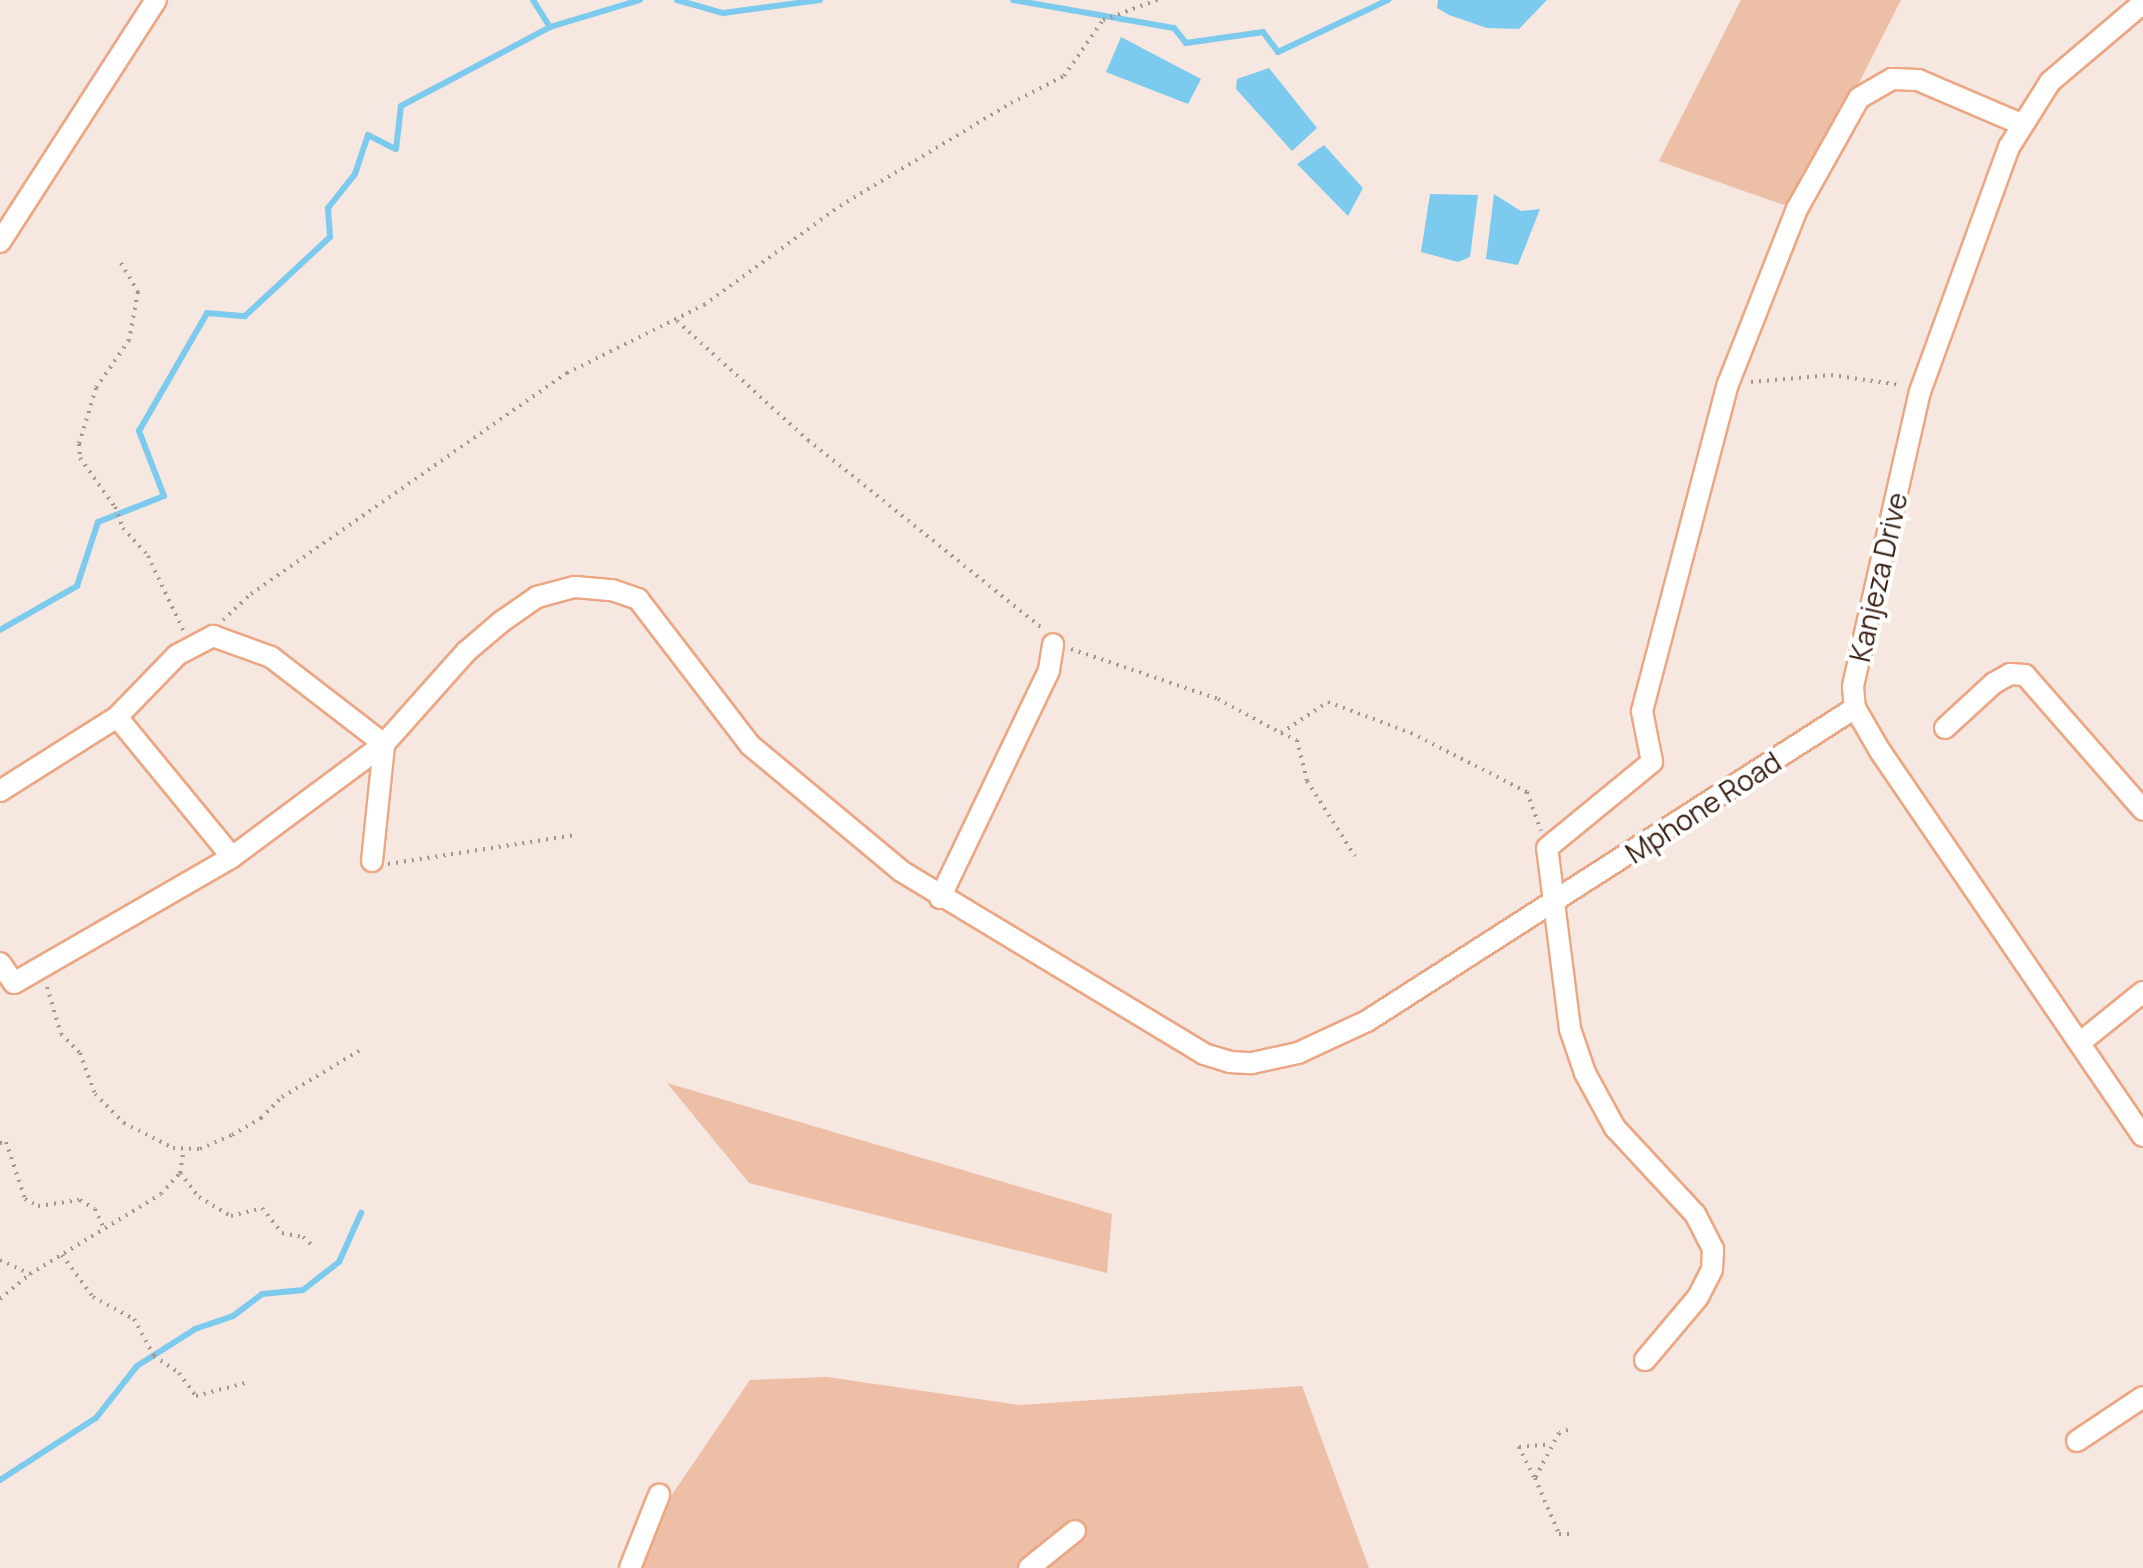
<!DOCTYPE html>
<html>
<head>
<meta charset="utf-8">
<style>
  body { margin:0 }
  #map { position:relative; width:2143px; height:1568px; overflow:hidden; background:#f6e7e0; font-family:Manrope,sans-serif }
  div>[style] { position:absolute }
  .green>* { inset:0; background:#edbfa7 }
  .water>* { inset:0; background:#7ccbee }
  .stream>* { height:6px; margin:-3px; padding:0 3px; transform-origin:3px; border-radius:3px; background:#7ccbee }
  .path>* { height:4px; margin-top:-2px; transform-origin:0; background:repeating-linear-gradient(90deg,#a7948a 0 2px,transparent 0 8px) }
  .roads { filter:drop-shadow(2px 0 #eba783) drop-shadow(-2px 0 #eba783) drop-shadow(0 2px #eba783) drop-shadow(0 -2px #eba783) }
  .minor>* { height:20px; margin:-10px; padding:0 10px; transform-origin:10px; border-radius:10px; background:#fff }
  span { translate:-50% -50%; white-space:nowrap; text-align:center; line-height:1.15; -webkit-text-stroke:8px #fff; paint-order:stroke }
  .street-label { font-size:28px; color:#371d0f }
</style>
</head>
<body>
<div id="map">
  <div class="green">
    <div style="clip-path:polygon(1741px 0,1901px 0,1795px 209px,1659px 161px)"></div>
    <div style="clip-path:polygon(667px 1083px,1112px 1214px,1107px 1273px,749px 1183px)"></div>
    <div style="clip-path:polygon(827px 1377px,1020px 1405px,1302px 1386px,1369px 1568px,622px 1568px,750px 1380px)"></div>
  </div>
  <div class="water">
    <div style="clip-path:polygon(1438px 0,1547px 0,1519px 29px,1487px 28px,1449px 15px,1437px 8px)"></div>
    <div style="clip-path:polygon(1121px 37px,1201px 79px,1188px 104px,1106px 72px)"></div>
    <div style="clip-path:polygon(1269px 68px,1317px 128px,1292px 151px,1236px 89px,1237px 79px)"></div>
    <div style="clip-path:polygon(1324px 145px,1363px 188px,1348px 216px,1297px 164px)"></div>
    <div style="clip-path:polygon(1430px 194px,1478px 195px,1470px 257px,1458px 262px,1421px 252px)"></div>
    <div style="clip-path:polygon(1494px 194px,1521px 211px,1540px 209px,1518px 265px,1486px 259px)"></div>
  </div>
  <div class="stream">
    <div style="left:533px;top:0;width:32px;rotate:58deg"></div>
    <div style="left:677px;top:0;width:48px;rotate:15.8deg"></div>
    <div style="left:723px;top:13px;width:98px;rotate:-7.6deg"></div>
    <div style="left:1013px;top:0;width:163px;rotate:9.9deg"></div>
    <div style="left:1174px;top:28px;width:19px;rotate:51deg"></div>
    <div style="left:1186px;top:43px;width:78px;rotate:-8.1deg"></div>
    <div style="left:1263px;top:32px;width:25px;rotate:53deg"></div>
    <div style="left:1278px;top:52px;width:122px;rotate:-25.3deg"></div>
    <div style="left:0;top:630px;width:89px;rotate:-29.7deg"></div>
    <div style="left:77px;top:586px;width:67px;rotate:-71.8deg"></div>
    <div style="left:98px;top:522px;width:71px;rotate:-21.5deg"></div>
    <div style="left:164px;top:496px;width:70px;rotate:-111deg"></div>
    <div style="left:139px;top:431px;width:136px;rotate:-60deg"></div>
    <div style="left:207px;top:313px;width:38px;rotate:5deg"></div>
    <div style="left:245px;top:316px;width:116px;rotate:-42.9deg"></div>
    <div style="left:330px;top:237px;width:29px;rotate:-94deg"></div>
    <div style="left:328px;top:208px;width:43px;rotate:-51.5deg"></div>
    <div style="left:355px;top:174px;width:41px;rotate:-71.6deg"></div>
    <div style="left:368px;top:135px;width:31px;rotate:27deg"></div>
    <div style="left:396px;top:149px;width:43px;rotate:-83.4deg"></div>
    <div style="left:401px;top:106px;width:169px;rotate:-27.9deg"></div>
    <div style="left:550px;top:27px;width:94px;rotate:-16.7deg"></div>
    <div style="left:0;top:1480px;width:114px;rotate:-32.9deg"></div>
    <div style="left:96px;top:1418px;width:66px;rotate:-51.7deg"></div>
    <div style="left:137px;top:1366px;width:69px;rotate:-32.5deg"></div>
    <div style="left:195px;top:1329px;width:40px;rotate:-18.9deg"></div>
    <div style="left:233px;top:1316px;width:36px;rotate:-37deg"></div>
    <div style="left:262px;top:1294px;width:41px;rotate:-5.6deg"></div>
    <div style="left:303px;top:1290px;width:46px;rotate:-37.9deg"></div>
    <div style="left:339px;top:1262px;width:54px;rotate:-65.8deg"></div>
  </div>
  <div class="path">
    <div style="left:121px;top:263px;width:34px;rotate:60deg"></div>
    <div style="left:138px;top:292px;width:49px;rotate:100.6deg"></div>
    <div style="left:129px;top:340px;width:58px;rotate:124.5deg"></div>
    <div style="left:96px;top:388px;width:59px;rotate:106.9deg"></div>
    <div style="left:79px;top:444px;width:14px;rotate:86deg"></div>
    <div style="left:80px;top:458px;width:60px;rotate:54.5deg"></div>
    <div style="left:115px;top:507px;width:22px;rotate:69deg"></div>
    <div style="left:123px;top:528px;width:38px;rotate:48deg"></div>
    <div style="left:148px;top:556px;width:84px;rotate:64.7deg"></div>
    <div style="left:677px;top:321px;width:177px;rotate:42.3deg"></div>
    <div style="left:808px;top:440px;width:302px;rotate:38.8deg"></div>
    <div style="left:1751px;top:382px;width:80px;rotate:-5deg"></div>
    <div style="left:1831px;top:375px;width:71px;rotate:8.1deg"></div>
    <div style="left:223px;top:620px;width:38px;rotate:-43deg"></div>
    <div style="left:251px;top:594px;width:386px;rotate:-35deg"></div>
    <div style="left:567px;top:373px;width:153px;rotate:-26.4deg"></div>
    <div style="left:704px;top:305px;width:168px;rotate:-36.1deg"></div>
    <div style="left:840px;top:206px;width:200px;rotate:-31.1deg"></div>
    <div style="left:1011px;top:103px;width:59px;rotate:-27deg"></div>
    <div style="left:1064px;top:76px;width:68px;rotate:-55.1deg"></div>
    <div style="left:1103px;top:20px;width:58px;rotate:-20.3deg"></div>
    <div style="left:1071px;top:649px;width:155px;rotate:18.8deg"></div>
    <div style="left:1218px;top:699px;width:72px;rotate:28.4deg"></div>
    <div style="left:1281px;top:733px;width:56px;rotate:-33.4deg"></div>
    <div style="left:1328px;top:702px;width:89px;rotate:20.5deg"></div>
    <div style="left:1411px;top:733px;width:130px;rotate:27deg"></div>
    <div style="left:1527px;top:792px;width:41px;rotate:70.3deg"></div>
    <div style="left:1281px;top:733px;width:17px;rotate:24deg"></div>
    <div style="left:1297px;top:740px;width:42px;rotate:76.3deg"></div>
    <div style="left:1307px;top:781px;width:89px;rotate:57.4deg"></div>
    <div style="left:388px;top:864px;width:189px;rotate:-8.8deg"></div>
    <div style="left:47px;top:987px;width:49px;rotate:73.4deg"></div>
    <div style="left:61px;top:1034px;width:27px;rotate:45deg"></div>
    <div style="left:80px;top:1053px;width:44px;rotate:69.9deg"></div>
    <div style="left:95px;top:1094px;width:41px;rotate:45deg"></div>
    <div style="left:124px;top:1123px;width:55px;rotate:27deg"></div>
    <div style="left:173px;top:1148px;width:27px;rotate:2deg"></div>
    <div style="left:200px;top:1149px;width:35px;rotate:-24deg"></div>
    <div style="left:232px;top:1135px;width:34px;rotate:-30deg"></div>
    <div style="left:261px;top:1118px;width:30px;rotate:-45deg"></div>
    <div style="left:282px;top:1097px;width:90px;rotate:-30.9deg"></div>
    <div style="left:0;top:1143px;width:6px;rotate:-9deg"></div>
    <div style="left:6px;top:1142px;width:60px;rotate:71.6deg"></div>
    <div style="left:25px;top:1199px;width:15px;rotate:28deg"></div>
    <div style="left:38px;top:1206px;width:42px;rotate:-8.1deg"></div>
    <div style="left:80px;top:1200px;width:17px;rotate:31deg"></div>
    <div style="left:95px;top:1209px;width:23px;rotate:65deg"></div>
    <div style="left:180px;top:1173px;width:31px;rotate:52deg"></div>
    <div style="left:199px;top:1197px;width:37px;rotate:31deg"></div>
    <div style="left:231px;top:1216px;width:32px;rotate:-14deg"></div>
    <div style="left:262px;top:1208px;width:32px;rotate:51deg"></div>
    <div style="left:282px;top:1233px;width:21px;rotate:11deg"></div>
    <div style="left:303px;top:1237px;width:13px;rotate:42deg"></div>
    <div style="left:62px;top:1255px;width:52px;rotate:53.6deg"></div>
    <div style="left:93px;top:1297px;width:47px;rotate:28.2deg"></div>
    <div style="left:134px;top:1319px;width:42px;rotate:61.6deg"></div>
    <div style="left:154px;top:1356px;width:30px;rotate:34deg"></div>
    <div style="left:179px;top:1373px;width:29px;rotate:54deg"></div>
    <div style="left:196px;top:1396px;width:51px;rotate:-14.9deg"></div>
    <div style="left:0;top:1260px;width:33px;rotate:25deg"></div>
    <div style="left:0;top:1299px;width:39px;rotate:-40deg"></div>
    <div style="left:30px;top:1274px;width:153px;rotate:-31.4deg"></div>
    <div style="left:161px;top:1194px;width:28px;rotate:-48deg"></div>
    <div style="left:180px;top:1173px;width:24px;rotate:-81deg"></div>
    <div style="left:1568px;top:1430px;width:9px;rotate:162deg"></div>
    <div style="left:1559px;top:1433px;width:51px;rotate:118.1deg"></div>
    <div style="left:1535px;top:1478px;width:61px;rotate:66.8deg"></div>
    <div style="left:1559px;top:1534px;width:16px"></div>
    <div style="left:1534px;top:1477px;width:34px;rotate:-117deg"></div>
    <div style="left:1519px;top:1447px;width:32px;rotate:-5deg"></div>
  </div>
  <div class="roads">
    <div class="minor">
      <div style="left:2143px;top:3px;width:122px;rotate:139.7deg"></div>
      <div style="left:2050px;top:82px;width:77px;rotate:122.2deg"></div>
      <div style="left:2009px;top:147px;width:260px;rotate:110deg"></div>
      <div style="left:1920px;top:391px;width:303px;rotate:102.8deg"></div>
      <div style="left:1853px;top:687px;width:21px;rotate:85deg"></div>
      <div style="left:1855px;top:708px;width:50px;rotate:59.8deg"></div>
      <div style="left:1880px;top:751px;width:466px;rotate:55.7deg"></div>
      <div style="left:0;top:242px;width:288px;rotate:-57.2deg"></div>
      <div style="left:117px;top:717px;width:181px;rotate:50.6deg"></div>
      <div style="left:1945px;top:728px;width:67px;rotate:-42.6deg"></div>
      <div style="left:1994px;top:683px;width:18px;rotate:-29deg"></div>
      <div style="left:2010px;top:674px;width:15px;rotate:4deg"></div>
      <div style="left:2025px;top:675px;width:179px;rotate:48.8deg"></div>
      <div style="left:0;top:791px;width:138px;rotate:-32.3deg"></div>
      <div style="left:117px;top:717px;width:86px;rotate:-45.9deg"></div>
      <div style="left:177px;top:655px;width:41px;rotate:-27.8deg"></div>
      <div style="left:213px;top:636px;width:62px;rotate:19.9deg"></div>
      <div style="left:271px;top:657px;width:143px;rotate:37.6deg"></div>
      <div style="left:372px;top:861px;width:118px;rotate:-84.1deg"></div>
      <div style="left:940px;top:898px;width:253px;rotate:-64.4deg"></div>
      <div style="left:1049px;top:670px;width:26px;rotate:-81deg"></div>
      <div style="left:0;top:963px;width:24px;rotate:55deg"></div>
      <div style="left:14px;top:983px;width:252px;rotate:-30deg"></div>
      <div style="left:232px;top:857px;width:189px;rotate:-36.6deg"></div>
      <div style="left:384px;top:744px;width:125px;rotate:-48.3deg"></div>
      <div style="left:467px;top:651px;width:45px;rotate:-40.5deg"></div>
      <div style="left:501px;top:622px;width:44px;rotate:-34.8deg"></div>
      <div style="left:537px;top:597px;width:39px;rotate:-15deg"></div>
      <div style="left:575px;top:587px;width:37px;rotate:5deg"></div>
      <div style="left:612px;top:590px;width:28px;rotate:19deg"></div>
      <div style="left:638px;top:599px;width:184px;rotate:52.5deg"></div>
      <div style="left:750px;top:745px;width:197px;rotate:39.8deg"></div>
      <div style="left:901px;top:871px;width:354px;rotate:31.1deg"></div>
      <div style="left:1204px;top:1054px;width:27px;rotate:17deg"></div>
      <div style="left:1230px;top:1062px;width:22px;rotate:3deg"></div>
      <div style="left:1252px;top:1063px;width:47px;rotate:-12.3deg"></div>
      <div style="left:1298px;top:1053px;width:76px;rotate:-24.9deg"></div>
      <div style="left:1367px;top:1021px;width:580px;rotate:-32.68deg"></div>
      <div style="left:2082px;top:1041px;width:78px;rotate:-38.8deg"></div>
      <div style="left:1645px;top:1360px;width:82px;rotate:-49.9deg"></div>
      <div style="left:1698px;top:1297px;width:31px;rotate:-63deg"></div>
      <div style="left:1712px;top:1269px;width:20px;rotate:-87deg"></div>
      <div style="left:1713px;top:1249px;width:39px;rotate:-117deg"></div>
      <div style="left:1695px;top:1214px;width:117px;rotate:-132.9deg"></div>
      <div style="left:1615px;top:1128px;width:63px;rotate:-118.6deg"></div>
      <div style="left:1585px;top:1073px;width:46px;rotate:-108.8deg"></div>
      <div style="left:1570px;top:1029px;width:182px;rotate:-97.2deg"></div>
      <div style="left:1547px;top:848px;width:136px;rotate:-39.3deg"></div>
      <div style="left:1652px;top:762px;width:52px;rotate:-101.1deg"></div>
      <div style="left:1642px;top:711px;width:338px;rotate:-75.3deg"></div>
      <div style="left:1728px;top:384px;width:188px;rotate:-68.5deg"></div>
      <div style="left:1797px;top:209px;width:127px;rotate:-60.8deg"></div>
      <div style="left:1859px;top:98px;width:38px;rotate:-30deg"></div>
      <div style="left:1892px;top:79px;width:26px;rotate:2deg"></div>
      <div style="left:1918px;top:80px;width:112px;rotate:23.1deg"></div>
      <div style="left:2077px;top:1441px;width:79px;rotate:-33.7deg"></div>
      <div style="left:630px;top:1568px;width:79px;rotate:-68.3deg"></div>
      <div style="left:1029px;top:1568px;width:59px;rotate:-38.8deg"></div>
    </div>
  </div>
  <div class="street-label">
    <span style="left:1878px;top:577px;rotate:-77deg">Kanjeza Drive</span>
    <span style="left:1703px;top:807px;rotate:-33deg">Mphone Road</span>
  </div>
</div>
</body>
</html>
